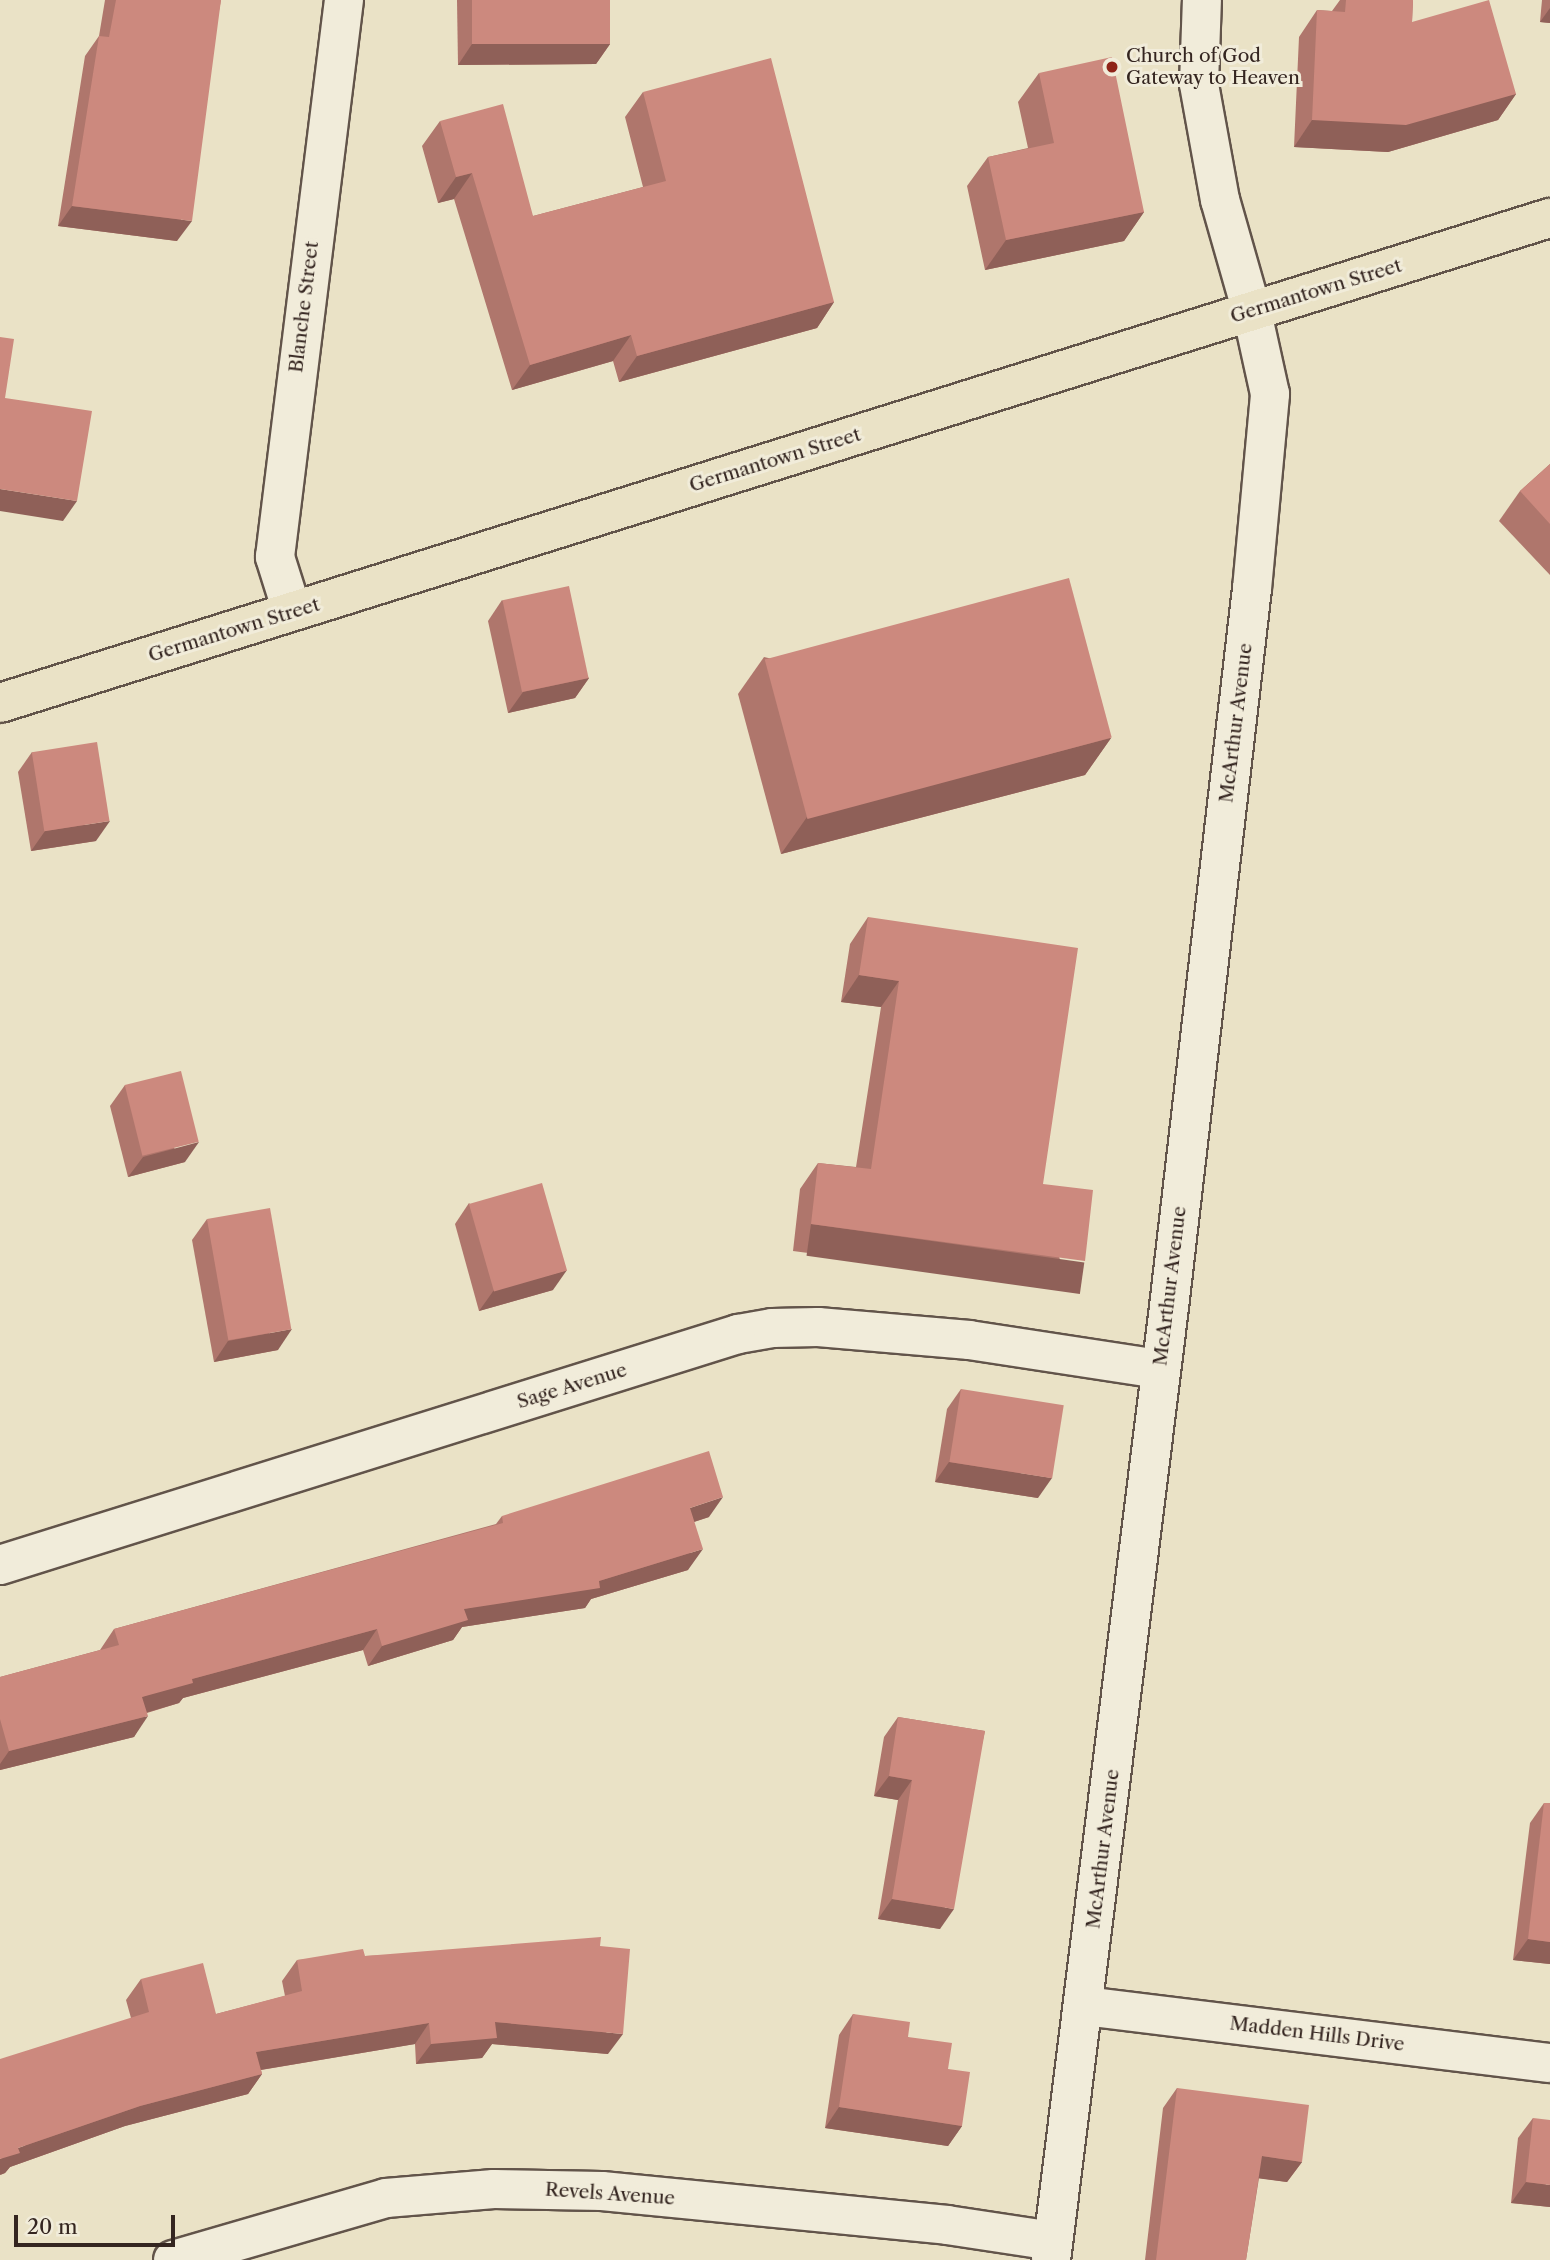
<!DOCTYPE html>
<html>
<head>
<meta charset="utf-8">
<style>
  body { margin:0 }
  #map { position:relative; width:1550px; height:2260px; overflow:hidden; background:#eae2c6; font-family:"Libre Caslon Text",serif }
  div>[style] { position:absolute }
  .roads { filter:drop-shadow(2px 0 #62544a) drop-shadow(-2px 0 #62544a) drop-shadow(0 2px #62544a) drop-shadow(0 -2px #62544a) }
  .minor>* { height:38px; margin:-19px; padding:0 19px; transform-origin:19px; border-radius:19px; background:#f1ecda }
  .tertiary>* { height:38px; margin:-19px; padding:0 19px; transform-origin:19px; border-radius:19px; background:#f1ecda }
  .primary>* { height:38px; margin:-19px; padding:0 19px; transform-origin:19px; border-radius:19px; background:#eae2c6 }
  .wall>* { inset:0; background:#af766c }
  .shaded-wall>* { inset:0; background:#8f6058; transform-origin:0 0 }
  .building>* { inset:0; background:#cc897e; transform-origin:0 0 }
  .dots>* { width:19px; height:19px; translate:-50% -50%; box-sizing:border-box; border:4px solid #f1ecda; border-radius:50% }
  span { translate:-50% -50%; white-space:nowrap; text-align:center; line-height:1.15; -webkit-text-stroke:6px #f1ecda; paint-order:stroke }
  .poi-label { font-size:19px; color:#342520 }
  .left { translate:0 -50%; text-align:left }
  .street-label { font-size:19px; color:#342520 }
  .scale { position:absolute; left:14px; top:2215px; width:161px; height:32px; box-sizing:border-box; border:4px solid #342520; border-top:0; padding-left:9px; font-size:21px; line-height:24px; white-space:nowrap; color:#342520; -webkit-text-stroke:5px #f1ecda; paint-order:stroke }
</style>
</head>
<body>
<div id="map">
  <div class="roads">
    <div class="minor">
      <div style="left:292px;top:611px;width:57px;rotate:-107.5deg"></div>
      <div style="left:275px;top:557px;width:561px;rotate:-82.94deg"></div>
      <div style="left:0;top:1565px;width:773px;rotate:-17.38deg"></div>
      <div style="left:738px;top:1334px;width:35px;rotate:-10deg"></div>
      <div style="left:772px;top:1328px;width:46px;rotate:-1.2deg"></div>
      <div style="left:818px;top:1327px;width:152px;rotate:4.9deg"></div>
      <div style="left:969px;top:1340px;width:192px;rotate:8.7deg"></div>
      <div style="left:1084px;top:2006px;width:469px;rotate:7deg"></div>
      <div style="left:173px;top:2260px;width:222px;rotate:-16.2deg"></div>
      <div style="left:386px;top:2198px;width:108px;rotate:-4.8deg"></div>
      <div style="left:494px;top:2189px;width:108px;rotate:1.1deg"></div>
      <div style="left:602px;top:2191px;width:347px;rotate:5.6deg"></div>
      <div style="left:947px;top:2225px;width:107px;rotate:8.6deg"></div>
    </div>
    <div class="tertiary">
      <div style="left:1051px;top:2260px;width:960px;rotate:-82.94deg"></div>
      <div style="left:1169px;top:1307px;width:723px;rotate:-83.41deg"></div>
      <div style="left:1252px;top:589px;width:196px;rotate:-84.7deg"></div>
      <div style="left:1270px;top:394px;width:84px;rotate:-102.4deg"></div>
      <div style="left:1252px;top:312px;width:116px;rotate:-105.9deg"></div>
      <div style="left:1220px;top:200px;width:118px;rotate:-100.3deg"></div>
      <div style="left:1199px;top:84px;width:84px;rotate:-88deg"></div>
    </div>
    <div class="primary">
      <div style="left:0;top:703px;width:1624px;rotate:-17.38deg"></div>
    </div>
  </div>
  <div class="wall">
    <div style="clip-path:polygon(105px 0,221px 0,177px 241px,58px 226px,85px 56px,99px 36px)"></div>
    <div style="clip-path:polygon(457px 0,610px 0,610px 44px,596px 64px,458px 65px)"></div>
    <div style="clip-path:polygon(1340px 0,1413px 0,1412px 22px,1516px 94px,1498px 120px,1388px 152px,1294px 147px,1299px 37px,1317px 10px,1332px 11px)"></div>
    <div style="clip-path:polygon(1542px 0,1550px 0,1550px 23px,1540px 22px)"></div>
    <div style="clip-path:polygon(1039px 73px,1144px 212px,1124px 241px,985px 270px,967px 186px,988px 157px,1028px 148px,1018px 102px)"></div>
    <div style="clip-path:polygon(643px 92px,834px 302px,817px 328px,619px 382px,613px 361px,512px 390px,454px 199px,438px 203px,422px 146px,440px 121px,533px 216px,643px 187px,625px 117px)"></div>
    <div style="clip-path:polygon(1550px 464px,1550px 575px,1499px 521px,1520px 491px)"></div>
    <div style="clip-path:polygon(502px 600px,589px 678px,575px 698px,508px 713px,488px 621px)"></div>
    <div style="clip-path:polygon(764px 657px,1111px 738px,1085px 775px,781px 854px,738px 694px)"></div>
    <div style="clip-path:polygon(32px 752px,96px 841px,31px 851px,18px 772px)"></div>
    <div style="clip-path:polygon(868px 917px,1043px 1184px,1066px 1287px,793px 1251px,800px 1189px,818px 1163px,856px 1167px,881px 1007px,841px 1002px,850px 944px)"></div>
    <div style="clip-path:polygon(125px 1085px,185px 1162px,128px 1177px,110px 1106px)"></div>
    <div style="clip-path:polygon(469px 1203px,553px 1290px,479px 1311px,455px 1224px)"></div>
    <div style="clip-path:polygon(207px 1219px,278px 1350px,214px 1362px,192px 1240px)"></div>
    <div style="clip-path:polygon(961px 1389px,1038px 1498px,935px 1482px,947px 1409px)"></div>
    <div style="clip-path:polygon(502px 1516px,709px 1517px,694px 1522px,688px 1570px,591px 1599px,585px 1608px,462px 1627px,453px 1640px,368px 1666px,363px 1650px,183px 1698px,179px 1703px,147px 1713px,134px 1737px,0 1770px,0 1677px,100px 1650px,114px 1629px,496px 1524px)"></div>
    <div style="clip-path:polygon(898px 1717px,985px 1731px,940px 1929px,878px 1919px,898px 1800px,874px 1796px,884px 1737px)"></div>
    <div style="clip-path:polygon(1544px 1803px,1550px 1803px,1550px 1964px,1513px 1960px,1530px 1823px)"></div>
    <div style="clip-path:polygon(600px 1946px,608px 2054px,492px 2044px,482px 2058px,416px 2064px,415px 2044px,261px 2070px,262px 2074px,248px 2094px,125px 2126px,10px 2167px,5px 2173px,0 2175px,131px 2018px,126px 2000px,141px 1979px,216px 2014px,285px 1996px,282px 1981px,297px 1960px,365px 1956px)"></div>
    <div style="clip-path:polygon(853px 2014px,908px 2037px,948px 2069px,962px 2126px,948px 2146px,825px 2128px,839px 2035px)"></div>
    <div style="clip-path:polygon(1177px 2088px,1302px 2162px,1287px 2182px,1259px 2178px,1246px 2260px,1145px 2260px,1163px 2108px)"></div>
    <div style="clip-path:polygon(1533px 2118px,1550px 2207px,1511px 2203px,1518px 2138px)"></div>
  </div>
  <div class="shaded-wall">
    <div style="clip-path:polygon(1550px 8px,1550px 23px,1540px 22px)"></div>
    <div style="clip-path:polygon(472px 44px,610px 44px,596px 64px,458px 65px)"></div>
    <div style="clip-path:polygon(1516px 94px,1498px 120px,1388px 152px,1294px 147px,1312px 120px)"></div>
    <div style="clip-path:polygon(472px 173px,454px 199px,438px 203px,456px 177px)"></div>
    <div style="clip-path:polygon(72px 206px,192px 221px,177px 241px,58px 226px)"></div>
    <div style="clip-path:polygon(1144px 212px,1124px 241px,985px 270px,1006px 240px)"></div>
    <div style="clip-path:polygon(834px 302px,817px 328px,619px 382px,637px 356px)"></div>
    <div style="clip-path:polygon(631px 335px,613px 361px,512px 390px,530px 365px)"></div>
    <div style="clip-path:polygon(0 489px,77px 501px,63px 521px,0 511px)"></div>
    <div style="clip-path:polygon(589px 678px,575px 698px,508px 713px,523px 692px)"></div>
    <div style="clip-path:polygon(1111px 738px,1085px 775px,781px 854px,807px 817px)"></div>
    <div style="clip-path:polygon(110px 821px,96px 841px,31px 851px,45px 831px)"></div>
    <div style="clip-path:polygon(859px 975px,899px 981px,881px 1007px,841px 1002px)"></div>
    <div style="clip-path:polygon(199px 1142px,185px 1162px,128px 1177px,143px 1157px)"></div>
    <div style="left:811px;top:1224px;width:276px;height:32px;rotate:8deg"></div>
    <div style="clip-path:polygon(567px 1270px,553px 1290px,479px 1311px,494px 1290px)"></div>
    <div style="clip-path:polygon(292px 1329px,278px 1350px,214px 1362px,228px 1341px)"></div>
    <div style="clip-path:polygon(949px 1462px,1052px 1478px,1038px 1498px,935px 1482px)"></div>
    <div style="clip-path:polygon(723px 1497px,709px 1517px,675px 1528px,690px 1508px)"></div>
    <div style="clip-path:polygon(703px 1549px,688px 1570px,591px 1599px,585px 1608px,462px 1627px,453px 1640px,368px 1666px,382px 1646px,464px 1609px,599px 1581px)"></div>
    <div style="clip-path:polygon(377px 1629px,363px 1650px,183px 1698px,179px 1703px,128px 1718px,142px 1697px,192px 1679px)"></div>
    <div style="clip-path:polygon(148px 1716px,134px 1737px,0 1770px,0 1764px,9px 1751px)"></div>
    <div style="clip-path:polygon(889px 1776px,912px 1780px,898px 1800px,874px 1796px)"></div>
    <div style="clip-path:polygon(892px 1899px,954px 1909px,940px 1929px,878px 1919px)"></div>
    <div style="clip-path:polygon(1528px 1939px,1550px 1942px,1550px 1964px,1513px 1960px)"></div>
    <div style="clip-path:polygon(495px 2022px,623px 2034px,608px 2054px,492px 2044px,482px 2058px,416px 2064px,431px 2044px)"></div>
    <div style="clip-path:polygon(429px 2023px,415px 2044px,242px 2073px,256px 2052px)"></div>
    <div style="clip-path:polygon(262px 2074px,248px 2094px,125px 2126px,10px 2167px,5px 2173px,0 2175px,0 2159px,18px 2148px,140px 2106px)"></div>
    <div style="clip-path:polygon(839px 2107px,962px 2126px,948px 2146px,825px 2128px)"></div>
    <div style="clip-path:polygon(1262px 2156px,1302px 2162px,1287px 2182px,1248px 2177px)"></div>
    <div style="clip-path:polygon(1526px 2182px,1550px 2185px,1550px 2207px,1511px 2203px)"></div>
  </div>
  <div class="building">
    <div style="clip-path:polygon(116px 0,221px 0,192px 221px,72px 206px,99px 36px,109px 37px)"></div>
    <div style="left:472px;top:0;width:138px;height:44px"></div>
    <div style="clip-path:polygon(1346px 0,1413px 0,1412px 22px,1489px 0,1516px 94px,1406px 125px,1312px 120px,1317px 10px,1345px 12px)"></div>
    <div style="clip-path:polygon(1112px 57px,1144px 212px,1006px 240px,988px 157px,1054px 143px,1039px 73px)"></div>
    <div style="clip-path:polygon(771px 58px,834px 302px,637px 356px,631px 335px,530px 365px,472px 173px,456px 177px,440px 121px,503px 104px,533px 216px,666px 181px,643px 92px)"></div>
    <div style="clip-path:polygon(0 337px,14px 339px,5px 398px,92px 411px,77px 501px,0 489px)"></div>
    <div style="clip-path:polygon(1550px 464px,1550px 524px,1520px 491px)"></div>
    <div style="left:1069px;top:578px;width:165px;height:315px;rotate:75deg"></div>
    <div style="left:569px;top:586px;width:94px;height:68px;rotate:78deg"></div>
    <div style="left:97px;top:742px;width:80px;height:66px;rotate:81deg"></div>
    <div style="clip-path:polygon(868px 917px,1078px 948px,1043px 1184px,1093px 1190px,1085px 1261px,811px 1224px,818px 1163px,871px 1169px,899px 981px,859px 975px)"></div>
    <div style="left:181px;top:1071px;width:73px;height:58px;rotate:76deg"></div>
    <div style="left:542px;top:1183px;width:91px;height:76px;rotate:74deg"></div>
    <div style="left:270px;top:1208px;width:123px;height:64px;rotate:80deg"></div>
    <div style="left:961px;top:1389px;width:104px;height:74px;rotate:9deg"></div>
    <div style="clip-path:polygon(709px 1451px,723px 1497px,690px 1508px,703px 1549px,599px 1581px,600px 1588px,464px 1609px,468px 1620px,382px 1646px,377px 1629px,192px 1679px,193px 1683px,142px 1697px,148px 1716px,9px 1751px,0 1719px,0 1677px,119px 1645px,114px 1629px,503px 1523px,502px 1516px)"></div>
    <div style="clip-path:polygon(898px 1717px,985px 1731px,954px 1909px,892px 1899px,912px 1780px,889px 1776px)"></div>
    <div style="clip-path:polygon(1544px 1803px,1550px 1803px,1550px 1942px,1528px 1939px)"></div>
    <div style="clip-path:polygon(601px 1937px,600px 1946px,630px 1949px,623px 2034px,495px 2022px,497px 2038px,431px 2044px,429px 2023px,256px 2052px,262px 2074px,140px 2106px,18px 2148px,20px 2153px,0 2159px,0 2059px,149px 2012px,141px 1979px,203px 1963px,216px 2014px,302px 1991px,297px 1960px,363px 1949px,365px 1956px)"></div>
    <div style="clip-path:polygon(853px 2014px,910px 2022px,908px 2037px,952px 2043px,948px 2069px,970px 2072px,962px 2126px,839px 2107px)"></div>
    <div style="clip-path:polygon(1177px 2088px,1309px 2105px,1302px 2162px,1262px 2156px,1246px 2260px,1156px 2260px)"></div>
    <div style="clip-path:polygon(1533px 2118px,1550px 2120px,1550px 2185px,1526px 2182px)"></div>
  </div>
  <div class="dots">
    <div style="left:1112px;top:67px;background:#8f2418"></div>
  </div>
  <div class="poi-label">
    <span class="left" style="left:1126px;top:67px">Church of God<br>Gateway to Heaven</span>
  </div>
  <div class="street-label">
    <span style="left:1316px;top:291px;rotate:-17deg">Germantown Street</span>
    <span style="left:304px;top:307px;rotate:-83deg">Blanche Street</span>
    <span style="left:775px;top:460px;rotate:-17deg">Germantown Street</span>
    <span style="left:234px;top:630px;rotate:-17deg">Germantown Street</span>
    <span style="left:1236px;top:723px;rotate:-83deg">McArthur Avenue</span>
    <span style="left:1170px;top:1286px;rotate:-83deg">McArthur Avenue</span>
    <span style="left:572px;top:1386px;rotate:-17deg">Sage Avenue</span>
    <span style="left:1103px;top:1849px;rotate:-83deg">McArthur Avenue</span>
    <span style="left:1317px;top:2034px;rotate:7deg">Madden Hills Drive</span>
    <span style="left:610px;top:2194px;rotate:4deg">Revels Avenue</span>
  </div>
  <div class="scale">20 m</div>
</div>
</body>
</html>
